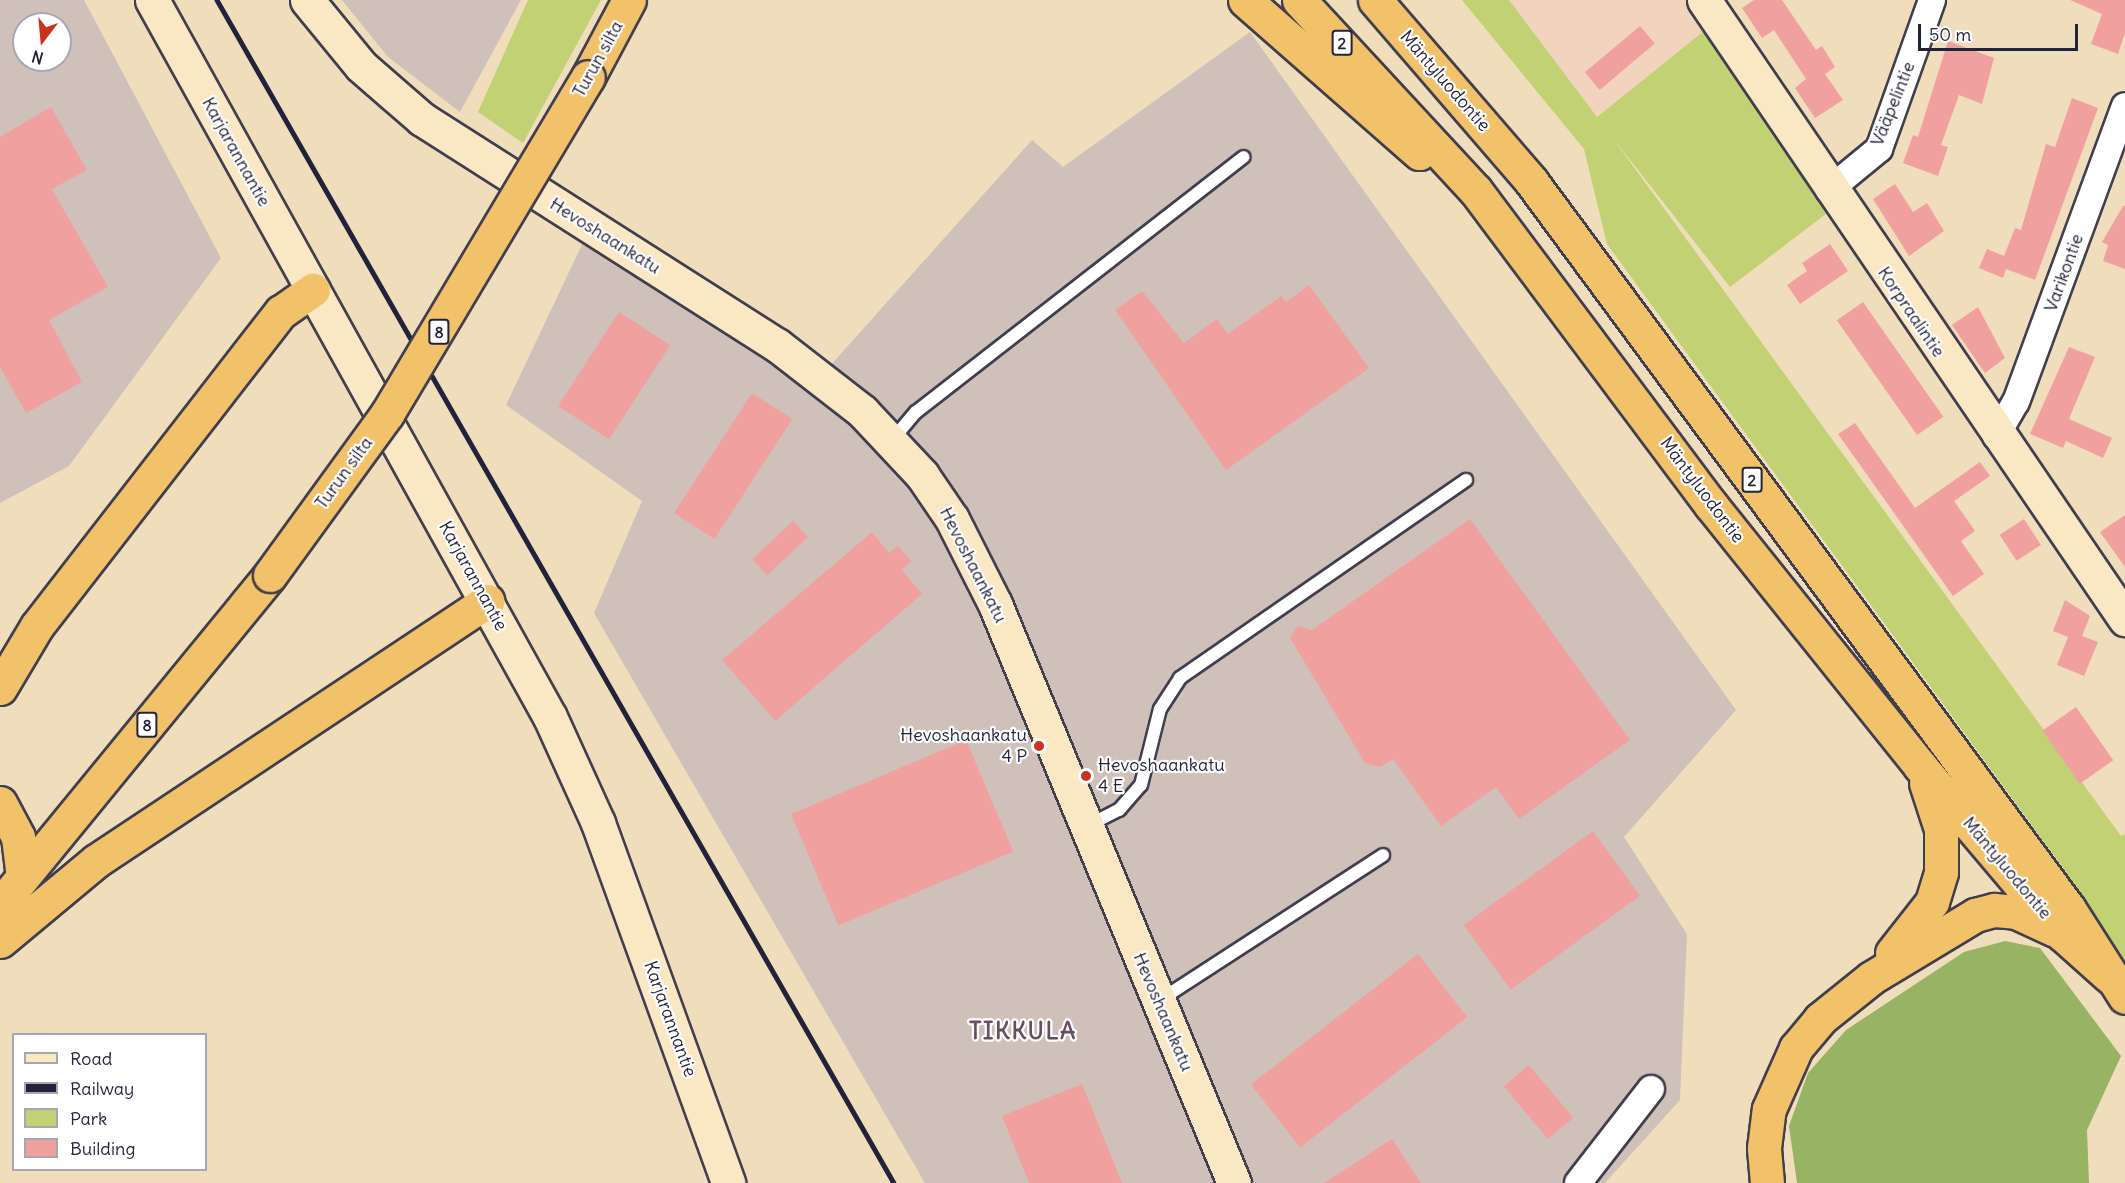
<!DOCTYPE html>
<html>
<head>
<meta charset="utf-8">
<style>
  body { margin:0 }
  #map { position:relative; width:2125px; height:1183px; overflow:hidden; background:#f0ddbc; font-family:Delius,sans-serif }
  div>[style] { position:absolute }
  .built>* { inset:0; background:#f2d4be }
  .industrial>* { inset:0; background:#cfc0ba }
  .green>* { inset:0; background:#c2d173 }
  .forest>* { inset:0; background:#99b365 }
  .building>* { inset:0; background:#f0a09f; transform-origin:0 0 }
  .roads { filter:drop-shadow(2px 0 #413e4e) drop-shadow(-2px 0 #413e4e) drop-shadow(0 2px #413e4e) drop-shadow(0 -2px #413e4e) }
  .lane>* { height:12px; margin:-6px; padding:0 6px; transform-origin:6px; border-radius:6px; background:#fff }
  .street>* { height:26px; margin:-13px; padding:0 13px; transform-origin:13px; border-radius:13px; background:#fff }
  .secondary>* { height:33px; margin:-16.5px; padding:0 16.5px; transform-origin:16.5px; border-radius:16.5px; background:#fae7c3 }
  .highway>* { height:33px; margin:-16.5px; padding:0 16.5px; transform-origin:16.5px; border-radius:16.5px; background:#f2c26a }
  .rail>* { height:4.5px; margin:-2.25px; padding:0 2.25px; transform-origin:2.25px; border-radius:2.25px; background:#22223b }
  .bridges { filter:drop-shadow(2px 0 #413e4e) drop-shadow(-2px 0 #413e4e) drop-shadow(0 2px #413e4e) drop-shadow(0 -2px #413e4e) }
  .highway-bridge>* { height:33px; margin:-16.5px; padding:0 16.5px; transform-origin:16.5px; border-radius:16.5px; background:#f2c26a }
  .dots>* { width:16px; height:16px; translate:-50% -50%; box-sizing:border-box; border:3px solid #fff; border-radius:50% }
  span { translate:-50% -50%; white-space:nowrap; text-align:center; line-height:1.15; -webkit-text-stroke:4.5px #fff; paint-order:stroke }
  .shield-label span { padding:2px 4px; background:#fff; border:2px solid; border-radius:4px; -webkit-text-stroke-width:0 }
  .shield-label { font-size:16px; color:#22223b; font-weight:700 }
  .street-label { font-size:18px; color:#22223b }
  .poi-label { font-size:18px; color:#22223b }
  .right { translate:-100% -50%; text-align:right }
  .left { translate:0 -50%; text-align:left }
  .district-label { font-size:24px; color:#6a4e5e; font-weight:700; letter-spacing:1.5px }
  .legend { position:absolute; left:12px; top:1033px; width:195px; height:138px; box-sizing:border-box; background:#fff; border:2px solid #a7a7b1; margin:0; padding:8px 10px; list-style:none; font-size:18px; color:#22223b }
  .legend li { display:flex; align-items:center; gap:12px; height:30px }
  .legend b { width:30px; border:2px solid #a7a7b1 }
  .north { position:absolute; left:12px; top:12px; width:60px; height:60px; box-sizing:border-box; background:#fff; border:2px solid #a7a7b1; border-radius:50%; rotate:196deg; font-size:16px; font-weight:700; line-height:24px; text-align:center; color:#22223b }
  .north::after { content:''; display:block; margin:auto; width:21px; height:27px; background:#c8321e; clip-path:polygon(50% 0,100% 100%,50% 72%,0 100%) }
  .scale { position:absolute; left:1918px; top:24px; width:160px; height:27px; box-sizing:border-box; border:3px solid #22223b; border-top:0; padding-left:8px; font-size:18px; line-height:21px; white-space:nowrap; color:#22223b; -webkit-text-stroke:4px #fff; paint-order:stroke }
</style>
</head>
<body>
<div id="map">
  <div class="built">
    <div style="clip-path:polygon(1509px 0,1691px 0,1709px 27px,1597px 117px)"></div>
  </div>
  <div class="industrial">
    <div style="clip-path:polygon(evenodd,0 0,84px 0,221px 258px,69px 466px,0 503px,0 0,24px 24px,60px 24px,60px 60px,24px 60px,24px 24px)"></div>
    <div style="clip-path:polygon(342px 0,521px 0,460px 112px,388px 57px)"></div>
    <div style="clip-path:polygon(1250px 32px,1736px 710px,1624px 837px,1687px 934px,1680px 1100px,1605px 1183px,925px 1183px,594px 613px,642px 501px,506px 405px,587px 234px,812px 386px,1032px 140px,1063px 167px)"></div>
  </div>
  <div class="green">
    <div style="clip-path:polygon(528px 0,601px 0,523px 143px,478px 112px)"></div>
    <div style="clip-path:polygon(1462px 0,1509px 0,1597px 117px,1709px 27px,1839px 204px,1730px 287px,1612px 137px,2121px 836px,2125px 834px,2125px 966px,2066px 872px,1607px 244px,1584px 149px)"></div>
  </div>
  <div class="forest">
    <div style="clip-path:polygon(2005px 941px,2040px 948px,2121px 1056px,2087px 1130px,2089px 1183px,1797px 1183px,1789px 1126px,1808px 1073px,1846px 1030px,1964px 952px)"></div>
  </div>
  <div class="building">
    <div style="clip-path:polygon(1754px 0,1782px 0,1816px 50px,1822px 46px,1835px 67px,1825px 74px,1843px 100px,1815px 118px,1795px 88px,1806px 79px,1774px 30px,1762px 38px,1742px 8px)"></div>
    <div style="clip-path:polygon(2070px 0,2125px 0,2125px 33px,2118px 54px,2091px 44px,2102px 14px)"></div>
    <div style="left:1640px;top:26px;width:23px;height:72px;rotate:50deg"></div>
    <div style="clip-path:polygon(1948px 41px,1994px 58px,1982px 104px,1959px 95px,1941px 145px,1948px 147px,1938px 176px,1903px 163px,1913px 135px,1918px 137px)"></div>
    <div style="clip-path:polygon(2072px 98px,2098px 108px,2035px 280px,2006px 269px,2003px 278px,1979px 268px,1987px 249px,2004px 256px,2015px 228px,2021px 230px,2046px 144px,2055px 147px)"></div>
    <div style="clip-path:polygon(51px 107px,87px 170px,52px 189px,108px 287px,49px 320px,82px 382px,26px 413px,0 367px,0 137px)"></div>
    <div style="clip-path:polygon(1895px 184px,1913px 212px,1927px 203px,1944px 231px,1909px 256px,1873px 199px)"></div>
    <div style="clip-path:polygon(2123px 206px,2125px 206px,2125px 269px,2103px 261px,2108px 245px,2102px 242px)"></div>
    <div style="clip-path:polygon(1830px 244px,1848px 271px,1800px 304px,1787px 285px,1807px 271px,1802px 263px)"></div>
    <div style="clip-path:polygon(1309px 285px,1369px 368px,1226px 470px,1115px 310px,1142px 291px,1184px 343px,1217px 319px,1228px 334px,1281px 296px,1286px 302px)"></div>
    <div style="left:1863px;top:302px;width:140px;height:32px;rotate:55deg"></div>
    <div style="clip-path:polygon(1978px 307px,2005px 358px,1985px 373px,1952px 325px)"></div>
    <div style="left:619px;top:312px;width:61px;height:112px;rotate:33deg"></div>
    <div style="clip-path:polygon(2069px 347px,2095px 357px,2069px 419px,2112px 438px,2103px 458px,2066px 441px,2063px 448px,2030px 434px)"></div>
    <div style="left:752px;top:393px;width:48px;height:143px;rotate:33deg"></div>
    <div style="clip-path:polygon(1855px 423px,1915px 508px,1980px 462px,1990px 476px,1954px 501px,1975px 531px,1961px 541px,1984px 574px,1953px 596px,1838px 434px)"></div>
    <div style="clip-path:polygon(2125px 515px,2125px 567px,2100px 532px)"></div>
    <div style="clip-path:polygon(1470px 519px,1630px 740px,1519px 819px,1496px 787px,1441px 826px,1393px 759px,1380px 767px,1365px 763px,1290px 638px,1298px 626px,1312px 630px)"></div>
    <div style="left:2024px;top:519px;width:31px;height:29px;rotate:57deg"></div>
    <div style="left:793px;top:521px;width:22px;height:56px;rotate:47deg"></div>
    <div style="clip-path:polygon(872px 532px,889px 553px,898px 546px,911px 561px,902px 570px,922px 594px,775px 721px,722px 660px)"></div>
    <div style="clip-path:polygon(2065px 600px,2090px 616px,2082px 636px,2098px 642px,2084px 676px,2057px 665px,2068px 637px,2053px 631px)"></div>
    <div style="left:2076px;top:707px;width:65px;height:41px;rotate:55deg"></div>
    <div style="left:966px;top:740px;width:121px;height:190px;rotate:67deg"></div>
    <div style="left:1593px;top:831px;width:80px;height:160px;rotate:54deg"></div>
    <div style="left:1418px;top:954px;width:80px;height:212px;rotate:52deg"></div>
    <div style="left:1529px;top:1065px;width:69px;height:33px;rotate:50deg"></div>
    <div style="clip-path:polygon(1082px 1084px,1122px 1183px,1029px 1183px,1002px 1116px)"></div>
    <div style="clip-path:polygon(1392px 1139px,1421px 1183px,1324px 1183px)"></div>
  </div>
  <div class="roads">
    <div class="lane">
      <div style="left:893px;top:439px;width:35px;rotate:-50deg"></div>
      <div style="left:916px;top:412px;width:415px;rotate:-37.9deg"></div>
      <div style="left:1087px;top:826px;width:36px;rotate:-27deg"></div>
      <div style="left:1119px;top:810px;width:33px;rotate:-49deg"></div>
      <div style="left:1141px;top:785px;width:78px;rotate:-76deg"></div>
      <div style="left:1160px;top:709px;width:37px;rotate:-57deg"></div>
      <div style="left:1180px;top:678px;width:348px;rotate:-34.7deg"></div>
      <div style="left:1160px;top:1000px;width:266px;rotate:-33deg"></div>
    </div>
    <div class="street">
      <div style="left:1829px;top:190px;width:65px;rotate:-39.4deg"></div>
      <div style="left:1879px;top:149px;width:158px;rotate:-70.4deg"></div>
      <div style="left:1996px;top:436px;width:39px;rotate:-60deg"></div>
      <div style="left:2016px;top:402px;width:315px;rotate:-69.8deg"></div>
      <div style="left:1578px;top:1183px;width:119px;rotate:-52.2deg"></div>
    </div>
    <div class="secondary">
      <div style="left:152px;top:0;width:820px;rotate:60.97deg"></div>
      <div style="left:550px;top:717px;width:116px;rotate:65.6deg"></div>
      <div style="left:598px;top:823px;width:383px;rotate:70.1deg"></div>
      <div style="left:307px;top:0;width:85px;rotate:50.7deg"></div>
      <div style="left:361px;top:66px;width:81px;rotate:41deg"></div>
      <div style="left:422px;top:119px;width:421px;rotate:32.5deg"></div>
      <div style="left:777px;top:345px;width:108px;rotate:37.8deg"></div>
      <div style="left:862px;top:411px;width:88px;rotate:46.8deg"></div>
      <div style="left:922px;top:475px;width:53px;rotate:55.7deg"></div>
      <div style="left:952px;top:519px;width:95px;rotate:63.2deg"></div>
      <div style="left:995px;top:604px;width:626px;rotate:67.57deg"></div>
      <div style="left:1704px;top:0;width:749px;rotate:55.78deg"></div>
    </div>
    <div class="highway">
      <div style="left:1245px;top:0;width:232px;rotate:41.3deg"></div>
      <div style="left:1299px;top:0;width:260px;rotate:47.2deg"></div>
      <div style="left:1476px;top:191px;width:392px;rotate:53.2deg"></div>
      <div style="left:1711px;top:505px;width:334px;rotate:51.3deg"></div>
      <div style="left:1920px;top:766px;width:220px;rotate:49.8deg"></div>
      <div style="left:2062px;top:934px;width:63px;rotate:41.8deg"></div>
      <div style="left:1375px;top:0;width:239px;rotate:49.2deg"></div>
      <div style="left:1531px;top:181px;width:905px;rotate:53.54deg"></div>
      <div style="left:2069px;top:909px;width:104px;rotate:57.5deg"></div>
      <div style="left:588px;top:77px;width:87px;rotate:-62deg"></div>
      <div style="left:0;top:688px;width:72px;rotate:-59.2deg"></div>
      <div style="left:37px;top:626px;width:398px;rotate:-52.2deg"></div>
      <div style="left:281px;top:312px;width:39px;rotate:-35deg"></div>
      <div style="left:0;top:803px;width:38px;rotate:62deg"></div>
      <div style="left:18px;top:837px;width:38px;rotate:83deg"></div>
      <div style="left:0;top:905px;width:426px;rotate:-50.7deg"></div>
      <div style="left:0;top:941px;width:125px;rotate:-39.8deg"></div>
      <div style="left:96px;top:861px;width:470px;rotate:-33.6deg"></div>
      <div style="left:1892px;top:953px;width:65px;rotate:-51.9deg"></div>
      <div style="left:1932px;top:902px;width:31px;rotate:-73deg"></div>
      <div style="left:1941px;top:872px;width:43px;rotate:-90deg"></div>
      <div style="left:1941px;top:829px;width:48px;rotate:-108.1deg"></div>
      <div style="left:1767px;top:1183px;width:35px;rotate:-95deg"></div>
      <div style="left:1764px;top:1148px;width:39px;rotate:-83deg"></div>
      <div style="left:1769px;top:1109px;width:67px;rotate:-66.1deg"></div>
      <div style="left:1796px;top:1048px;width:38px;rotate:-50deg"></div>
      <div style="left:1820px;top:1019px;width:65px;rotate:-38.8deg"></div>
      <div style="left:1871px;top:978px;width:122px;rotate:-31.2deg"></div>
      <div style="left:1975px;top:915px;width:20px;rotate:-15deg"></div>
      <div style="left:1994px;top:910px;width:22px;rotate:5deg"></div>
      <div style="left:2016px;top:912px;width:43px;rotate:24.8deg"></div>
    </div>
  </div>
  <div class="rail">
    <div style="left:217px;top:0;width:1363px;rotate:60.22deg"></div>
  </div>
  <div class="bridges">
    <div class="highway-bridge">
      <div style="left:270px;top:575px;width:199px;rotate:-54deg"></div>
      <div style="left:387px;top:414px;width:392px;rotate:-59.2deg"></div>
    </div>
  </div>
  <div class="dots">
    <div style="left:1039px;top:746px;background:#c8321e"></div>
    <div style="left:1086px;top:776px;background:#c8321e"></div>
  </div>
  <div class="shield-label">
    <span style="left:1342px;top:43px">2</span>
    <span style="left:439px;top:332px">8</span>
    <span style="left:1752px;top:480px">2</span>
    <span style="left:147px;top:725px">8</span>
  </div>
  <div class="street-label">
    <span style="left:598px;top:59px;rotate:-61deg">Turun silta</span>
    <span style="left:1445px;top:81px;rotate:49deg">Mäntyluodontie</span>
    <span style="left:1893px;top:104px;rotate:-68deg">Vääpelintie</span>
    <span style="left:236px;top:152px;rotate:61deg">Karjarannantie</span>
    <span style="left:605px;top:236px;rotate:32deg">Hevoshaankatu</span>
    <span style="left:2064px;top:273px;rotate:-70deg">Varikontie</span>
    <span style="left:1911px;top:312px;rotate:56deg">Korpraalintie</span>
    <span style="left:344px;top:473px;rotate:-54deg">Turun silta</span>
    <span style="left:1702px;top:490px;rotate:53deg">Mäntyluodontie</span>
    <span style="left:973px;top:565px;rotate:63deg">Hevoshaankatu</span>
    <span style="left:473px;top:576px;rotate:61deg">Karjarannantie</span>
    <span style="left:2007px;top:868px;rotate:50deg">Mäntyluodontie</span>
    <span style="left:1163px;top:1012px;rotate:67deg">Hevoshaankatu</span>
    <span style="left:670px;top:1019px;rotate:70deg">Karjarannantie</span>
  </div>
  <div class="poi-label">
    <span class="right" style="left:1027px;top:746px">Hevoshaankatu<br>4 P</span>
    <span class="left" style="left:1098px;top:776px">Hevoshaankatu<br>4 E</span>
  </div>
  <div class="district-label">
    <span style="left:1023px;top:1031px">TIKKULA</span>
  </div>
  <ul class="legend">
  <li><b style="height:8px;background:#fae7c3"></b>Road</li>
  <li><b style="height:8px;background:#22223b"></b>Railway</li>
  <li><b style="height:16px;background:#c2d173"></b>Park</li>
  <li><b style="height:16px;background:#f0a09f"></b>Building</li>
  </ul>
  <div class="north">N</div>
  <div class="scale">50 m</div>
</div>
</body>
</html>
